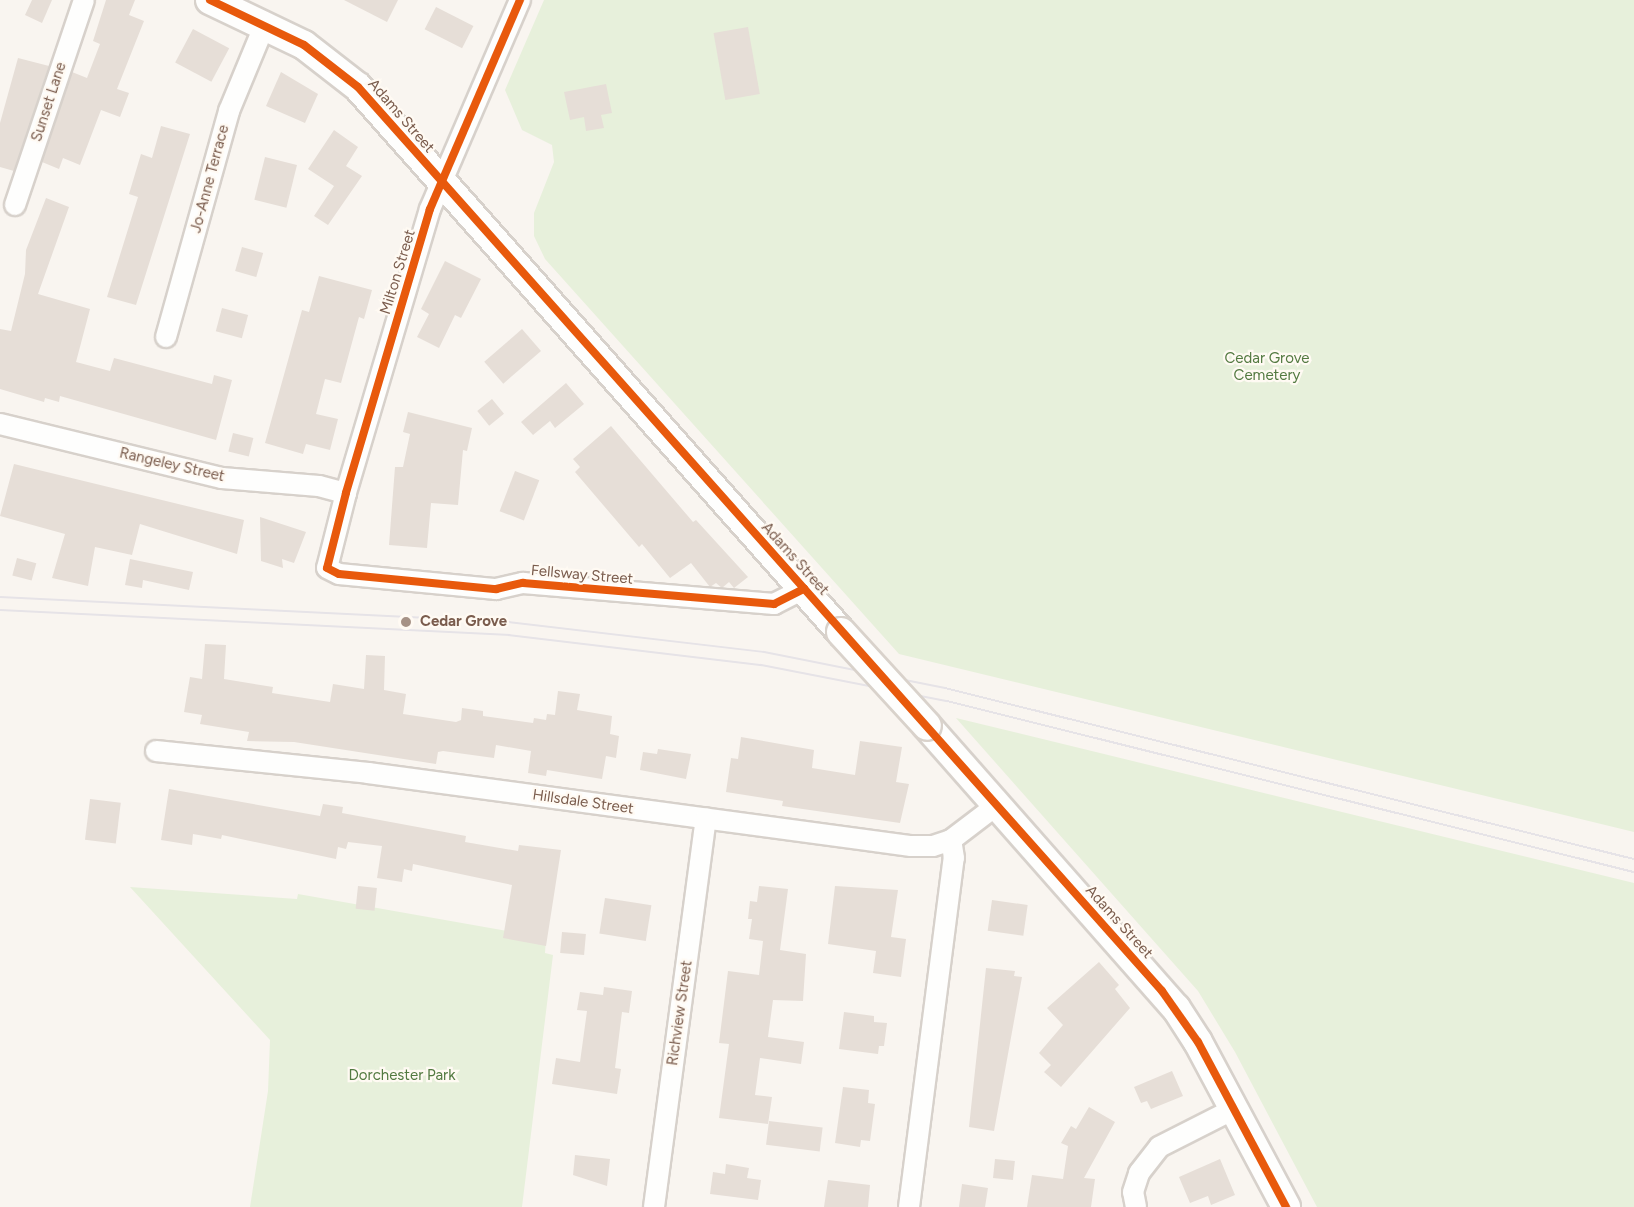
<!DOCTYPE html>
<html>
<head>
<meta charset="utf-8">
<style>
  body { margin:0 }
  #map { position:relative; width:1634px; height:1207px; overflow:hidden; background:#f9f5f0; font-family:Figtree,sans-serif }
  div>[style] { position:absolute }
  .green>* { inset:0; background:#e7f0db }
  .building>* { inset:0; background:#e6ded7; transform-origin:0 0 }
  .roads { filter:drop-shadow(2px 0 #d7d1cb) drop-shadow(-2px 0 #d7d1cb) drop-shadow(0 2px #d7d1cb) drop-shadow(0 -2px #d7d1cb) }
  .street>* { height:20px; margin:-10px; padding:0 10px; transform-origin:10px; border-radius:10px; background:#fefefd }
  .secondary>* { height:28px; margin:-14px; padding:0 14px; transform-origin:14px; border-radius:14px; background:#fefefd }
  .tram>* { height:1.5px; margin:-0.75px; padding:0 0.75px; transform-origin:0.75px; border-radius:0.75px; background:#e6e3e7 }
  .bridges { filter:drop-shadow(2px 0 #d9d2cb) drop-shadow(-2px 0 #d9d2cb) drop-shadow(0 2px #d9d2cb) drop-shadow(0 -2px #d9d2cb) }
  .secondary-bridge>* { height:28px; margin:-14px; padding:0 14px; transform-origin:14px; border-radius:14px; background:#fefefd }
  .cycleway>* { height:8px; margin:-4px; padding:0 4px; transform-origin:4px; border-radius:4px; background:#e8590c }
  .dots>* { width:16px; height:16px; translate:-50% -50%; box-sizing:border-box; border:3px solid #fffaf3; border-radius:50% }
  span { translate:-50% -50%; white-space:nowrap; text-align:center; line-height:1.15; -webkit-text-stroke:4.5px #fffaf3; paint-order:stroke }
  .street-label { font-size:15px; color:#7a5c4d }
  .park-label { font-size:15px; color:#537a41 }
  .poi-label { font-size:15px; color:#7a5c4d; font-weight:700 }
  .left { translate:0 -50%; text-align:left }
</style>
</head>
<body>
<div id="map">
  <div class="green">
    <div style="clip-path:polygon(544px 0,1634px 0,1634px 832px,899px 654px,545px 259px,534px 236px,534px 213px,554px 162px,552px 145px,522px 130px,505px 90px)"></div>
    <div style="clip-path:polygon(956px 718px,1634px 883px,1634px 1207px,1317px 1207px,1235px 1052px,1198px 991px)"></div>
    <div style="clip-path:polygon(130px 887px,297px 899px,298px 894px,546px 938px,545px 953px,553px 955px,522px 1207px,250px 1207px,268px 1091px,270px 1040px)"></div>
  </div>
  <div class="building">
    <div style="clip-path:polygon(32px 0,52px 0,42px 23px,25px 15px)"></div>
    <div style="clip-path:polygon(106px 0,135px 0,129px 15px,144px 21px,117px 89px,129px 93px,120px 117px,101px 110px,80px 165px,63px 158px,59px 169px,42px 162px,72px 72px,87px 78px,100px 44px,93px 41px)"></div>
    <div style="clip-path:polygon(344px 0,398px 0,387px 22px)"></div>
    <div style="left:436px;top:7px;width:42px;height:25px;rotate:27deg"></div>
    <div style="left:748px;top:27px;width:68px;height:35px;rotate:80deg"></div>
    <div style="left:193px;top:29px;width:41px;height:38px;rotate:28deg"></div>
    <div style="clip-path:polygon(18px 58px,49px 66px,14px 171px,0 167px,0 123px)"></div>
    <div style="clip-path:polygon(281px 72px,318px 94px,305px 123px,266px 106px)"></div>
    <div style="clip-path:polygon(606px 84px,612px 113px,601px 115px,604px 128px,586px 131px,584px 117px,570px 120px,564px 92px)"></div>
    <div style="clip-path:polygon(161px 126px,190px 134px,136px 305px,107px 297px,138px 197px,129px 194px,141px 154px,152px 158px)"></div>
    <div style="clip-path:polygon(334px 130px,358px 147px,346px 166px,362px 176px,328px 225px,314px 216px,334px 186px,308px 169px)"></div>
    <div style="left:265px;top:157px;width:33px;height:44px;rotate:14deg"></div>
    <div style="clip-path:polygon(46px 198px,69px 207px,38px 294px,90px 309px,76px 362px,110px 371px,114px 358px,212px 384px,214px 375px,232px 380px,216px 440px,60px 396px,59px 402px,45px 398px,44px 402px,0 389px,0 329px,11px 331px,25px 274px,26px 250px)"></div>
    <div style="left:242px;top:247px;width:22px;height:25px;rotate:16deg"></div>
    <div style="clip-path:polygon(445px 261px,481px 279px,461px 318px,455px 315px,439px 348px,417px 337px,429px 314px,421px 309px)"></div>
    <div style="clip-path:polygon(319px 276px,372px 290px,364px 319px,359px 317px,341px 383px,325px 379px,316px 414px,338px 419px,330px 450px,306px 444px,303px 454px,265px 443px,302px 310px,309px 312px)"></div>
    <div style="left:222px;top:308px;width:27px;height:24px;rotate:15deg"></div>
    <div style="left:522px;top:329px;width:29px;height:50px;rotate:49deg"></div>
    <div style="clip-path:polygon(566px 383px,584px 404px,555px 428px,550px 421px,533px 435px,521px 422px)"></div>
    <div style="left:492px;top:399px;width:19px;height:19px;rotate:51deg"></div>
    <div style="clip-path:polygon(408px 412px,472px 428px,467px 451px,463px 450px,458px 505px,431px 503px,427px 548px,389px 545px,395px 467px,403px 467px,410px 434px,403px 432px)"></div>
    <div style="clip-path:polygon(611px 426px,693px 522px,696px 520px,748px 577px,734px 588px,729px 582px,722px 588px,716px 583px,710px 587px,691px 563px,670px 578px,642px 544px,639px 547px,575px 472px,580px 467px,573px 459px)"></div>
    <div style="left:233px;top:433px;width:21px;height:19px;rotate:14deg"></div>
    <div style="clip-path:polygon(14px 464px,244px 520px,237px 554px,140px 524px,132px 555px,95px 547px,88px 586px,52px 578px,65px 534px,0 516px)"></div>
    <div style="left:515px;top:471px;width:26px;height:43px;rotate:21deg"></div>
    <div style="clip-path:polygon(260px 517px,306px 532px,294px 563px,282px 559px,283px 568px,261px 561px)"></div>
    <div style="left:17px;top:558px;width:20px;height:18px;rotate:15deg"></div>
    <div style="clip-path:polygon(130px 559px,193px 572px,189px 590px,143px 580px,142px 588px,125px 585px)"></div>
    <div style="clip-path:polygon(205px 644px,226px 645px,224px 679px,273px 687px,272px 693px,330px 702px,333px 684px,364px 689px,366px 655px,385px 656px,384px 690px,406px 694px,403px 714px,456px 722px,461px 720px,462px 708px,483px 711px,483px 716px,533px 723px,534px 718px,546px 720px,547px 714px,555px 715px,558px 691px,580px 694px,577px 710px,612px 716px,610px 734px,619px 736px,616px 758px,606px 756px,602px 779px,547px 770px,546px 776px,528px 773px,531px 751px,496px 745px,494px 758px,443px 751px,438px 752px,436px 764px,294px 742px,247px 741px,249px 732px,200px 724px,202px 715px,184px 712px,190px 677px,202px 679px)"></div>
    <div style="clip-path:polygon(741px 737px,814px 750px,812px 768px,855px 775px,860px 741px,902px 747px,896px 782px,909px 784px,900px 823px,782px 806px,783px 801px,726px 792px,731px 758px,738px 759px)"></div>
    <div style="clip-path:polygon(658px 749px,691px 754px,686px 779px,640px 770px,643px 752px,657px 754px)"></div>
    <div style="clip-path:polygon(169px 789px,320px 816px,323px 804px,343px 807px,342px 813px,466px 836px,465px 842px,518px 851px,519px 845px,561px 850px,546px 946px,503px 938px,512px 885px,413px 864px,412px 871px,404px 869px,402px 882px,377px 878px,382px 846px,348px 842px,346px 849px,338px 847px,336px 859px,222px 835px,221px 839px,193px 834px,192px 845px,161px 840px)"></div>
    <div style="left:90px;top:799px;width:31px;height:41px;rotate:7deg"></div>
    <div style="left:358px;top:886px;width:19px;height:23px;rotate:6deg"></div>
    <div style="clip-path:polygon(759px 886px,788px 889px,780px 950px,806px 954px,803px 1001px,773px 1000px,768px 1037px,804px 1042px,801px 1064px,760px 1058px,755px 1095px,772px 1097px,768px 1124px,719px 1118px,729px 1044px,719px 1043px,728px 971px,759px 975px,763px 941px,749px 939px,752px 919px,748px 919px,750px 901px,757px 902px)"></div>
    <div style="clip-path:polygon(835px 886px,898px 890px,891px 937px,906px 939px,901px 977px,873px 973px,876px 951px,828px 944px)"></div>
    <div style="left:605px;top:898px;width:47px;height:36px;rotate:9deg"></div>
    <div style="left:992px;top:900px;width:36px;height:31px;rotate:8deg"></div>
    <div style="left:562px;top:932px;width:24px;height:21px;rotate:5deg"></div>
    <div style="clip-path:polygon(1099px 962px,1119px 985px,1115px 989px,1130px 1008px,1061px 1087px,1044px 1072px,1051px 1065px,1039px 1053px,1063px 1025px,1047px 1008px)"></div>
    <div style="clip-path:polygon(986px 968px,1015px 971px,1014px 976px,1022px 977px,994px 1131px,969px 1127px)"></div>
    <div style="clip-path:polygon(604px 987px,632px 991px,629px 1013px,622px 1012px,615px 1068px,621px 1069px,617px 1094px,552px 1084px,556px 1058px,580px 1062px,587px 1011px,577px 1010px,580px 992px,603px 995px)"></div>
    <div style="clip-path:polygon(844px 1012px,874px 1016px,874px 1022px,887px 1023px,884px 1046px,879px 1046px,878px 1054px,839px 1049px)"></div>
    <div style="clip-path:polygon(1172px 1071px,1183px 1096px,1151px 1109px,1147px 1101px,1141px 1103px,1134px 1087px)"></div>
    <div style="clip-path:polygon(843px 1087px,869px 1090px,868px 1103px,875px 1104px,870px 1141px,861px 1140px,860px 1147px,835px 1143px)"></div>
    <div style="clip-path:polygon(1089px 1107px,1115px 1122px,1084px 1178px,1095px 1179px,1091px 1207px,1027px 1207px,1032px 1175px,1063px 1179px,1068px 1146px,1061px 1143px,1071px 1126px,1076px 1129px)"></div>
    <div style="left:769px;top:1121px;width:54px;height:24px;rotate:7deg"></div>
    <div style="clip-path:polygon(575px 1155px,610px 1159px,607px 1186px,573px 1175px)"></div>
    <div style="left:995px;top:1159px;width:20px;height:19px;rotate:6deg"></div>
    <div style="clip-path:polygon(1220px 1159px,1235px 1195px,1211px 1205px,1208px 1196px,1190px 1203px,1179px 1177px)"></div>
    <div style="clip-path:polygon(726px 1164px,749px 1168px,747px 1178px,761px 1180px,758px 1200px,710px 1194px,713px 1172px,725px 1174px)"></div>
    <div style="clip-path:polygon(828px 1180px,870px 1185px,868px 1207px,824px 1207px)"></div>
    <div style="clip-path:polygon(962px 1184px,988px 1188px,985px 1207px,959px 1207px)"></div>
  </div>
  <div class="roads">
    <div class="street">
      <div style="left:520px;top:0;width:228px;rotate:113.3deg"></div>
      <div style="left:430px;top:209px;width:296px;rotate:106.5deg"></div>
      <div style="left:346px;top:493px;width:77px;rotate:104.2deg"></div>
      <div style="left:327px;top:568px;width:13px;rotate:27deg"></div>
      <div style="left:339px;top:574px;width:158px;rotate:5.5deg"></div>
      <div style="left:496px;top:589px;width:28px;rotate:-13deg"></div>
      <div style="left:523px;top:583px;width:252px;rotate:4.8deg"></div>
      <div style="left:774px;top:604px;width:34px;rotate:-27deg"></div>
      <div style="left:15px;top:205px;width:216px;rotate:-71.4deg"></div>
      <div style="left:166px;top:337px;width:235px;rotate:-74.4deg"></div>
      <div style="left:229px;top:111px;width:94px;rotate:-67.5deg"></div>
      <div style="left:0;top:424px;width:228px;rotate:13.7deg"></div>
      <div style="left:222px;top:478px;width:97px;rotate:4.7deg"></div>
      <div style="left:319px;top:486px;width:28px;rotate:15deg"></div>
      <div style="left:156px;top:751px;width:213px;rotate:5.9deg"></div>
      <div style="left:368px;top:773px;width:548px;rotate:7.66deg"></div>
      <div style="left:911px;top:846px;width:22px"></div>
      <div style="left:933px;top:846px;width:19px;rotate:-18deg"></div>
      <div style="left:951px;top:840px;width:58px;rotate:-37.3deg"></div>
      <div style="left:654px;top:1207px;width:392px;rotate:-82.4deg"></div>
      <div style="left:909px;top:1207px;width:352px;rotate:-82.7deg"></div>
      <div style="left:954px;top:858px;width:18px;rotate:-99deg"></div>
      <div style="left:1136px;top:1207px;width:15px;rotate:-101deg"></div>
      <div style="left:1133px;top:1192px;width:20px;rotate:-72deg"></div>
      <div style="left:1139px;top:1173px;width:33px;rotate:-52deg"></div>
      <div style="left:1159px;top:1147px;width:84px;rotate:-26.9deg"></div>
    </div>
    <div class="secondary">
      <div style="left:210px;top:0;width:104px;rotate:25.6deg"></div>
      <div style="left:304px;top:45px;width:68px;rotate:37.9deg"></div>
      <div style="left:358px;top:87px;width:728px;rotate:48.45deg"></div>
      <div style="left:927px;top:726px;width:376px;rotate:48.6deg"></div>
      <div style="left:1176px;top:1008px;width:40px;rotate:57.1deg"></div>
      <div style="left:1198px;top:1042px;width:187px;rotate:61.9deg"></div>
    </div>
  </div>
  <div class="tram">
    <div style="left:0;top:597px;width:510px;rotate:2.81deg"></div>
    <div style="left:509px;top:622px;width:257px;rotate:6.7deg"></div>
    <div style="left:764px;top:652px;width:185px;rotate:11.2deg"></div>
    <div style="left:945px;top:688px;width:710px;rotate:13.94deg"></div>
    <div style="left:0;top:610px;width:510px;rotate:2.81deg"></div>
    <div style="left:509px;top:635px;width:254px;rotate:6.8deg"></div>
    <div style="left:761px;top:665px;width:189px;rotate:11deg"></div>
    <div style="left:947px;top:701px;width:708px;rotate:13.98deg"></div>
  </div>
  <div class="bridges">
    <div class="secondary-bridge">
      <div style="left:841px;top:632px;width:127px;rotate:47.5deg"></div>
    </div>
  </div>
  <div class="cycleway">
    <div style="left:210px;top:0;width:104px;rotate:25.6deg"></div>
    <div style="left:304px;top:45px;width:68px;rotate:37.9deg"></div>
    <div style="left:358px;top:87px;width:1210px;rotate:48.35deg"></div>
    <div style="left:1162px;top:991px;width:62px;rotate:54.8deg"></div>
    <div style="left:1198px;top:1042px;width:187px;rotate:61.9deg"></div>
    <div style="left:520px;top:0;width:228px;rotate:113.3deg"></div>
    <div style="left:430px;top:209px;width:296px;rotate:106.5deg"></div>
    <div style="left:346px;top:493px;width:77px;rotate:104.2deg"></div>
    <div style="left:327px;top:568px;width:13px;rotate:27deg"></div>
    <div style="left:339px;top:574px;width:158px;rotate:5.5deg"></div>
    <div style="left:496px;top:589px;width:28px;rotate:-13deg"></div>
    <div style="left:523px;top:583px;width:252px;rotate:4.8deg"></div>
    <div style="left:774px;top:604px;width:34px;rotate:-27deg"></div>
  </div>
  <div class="dots">
    <div style="left:406px;top:622px;background:#a69286"></div>
  </div>
  <div class="street-label">
    <span style="left:49px;top:102px;rotate:-72deg">Sunset Lane</span>
    <span style="left:401px;top:116px;rotate:49deg">Adams Street</span>
    <span style="left:210px;top:179px;rotate:-75deg">Jo-Anne Terrace</span>
    <span style="left:398px;top:272px;rotate:-73deg">Milton Street</span>
    <span style="left:172px;top:465px;rotate:13deg">Rangeley Street</span>
    <span style="left:795px;top:559px;rotate:48deg">Adams Street</span>
    <span style="left:582px;top:575px;rotate:5deg">Fellsway Street</span>
    <span style="left:583px;top:802px;rotate:8deg">Hillsdale Street</span>
    <span style="left:1119px;top:922px;rotate:48deg">Adams Street</span>
    <span style="left:680px;top:1013px;rotate:-82deg">Richview Street</span>
  </div>
  <div class="park-label">
    <span style="left:1267px;top:367px">Cedar Grove<br>Cemetery</span>
    <span style="left:402px;top:1076px">Dorchester Park</span>
  </div>
  <div class="poi-label">
    <span class="left" style="left:420px;top:622px">Cedar Grove</span>
  </div>
</div>
</body>
</html>
